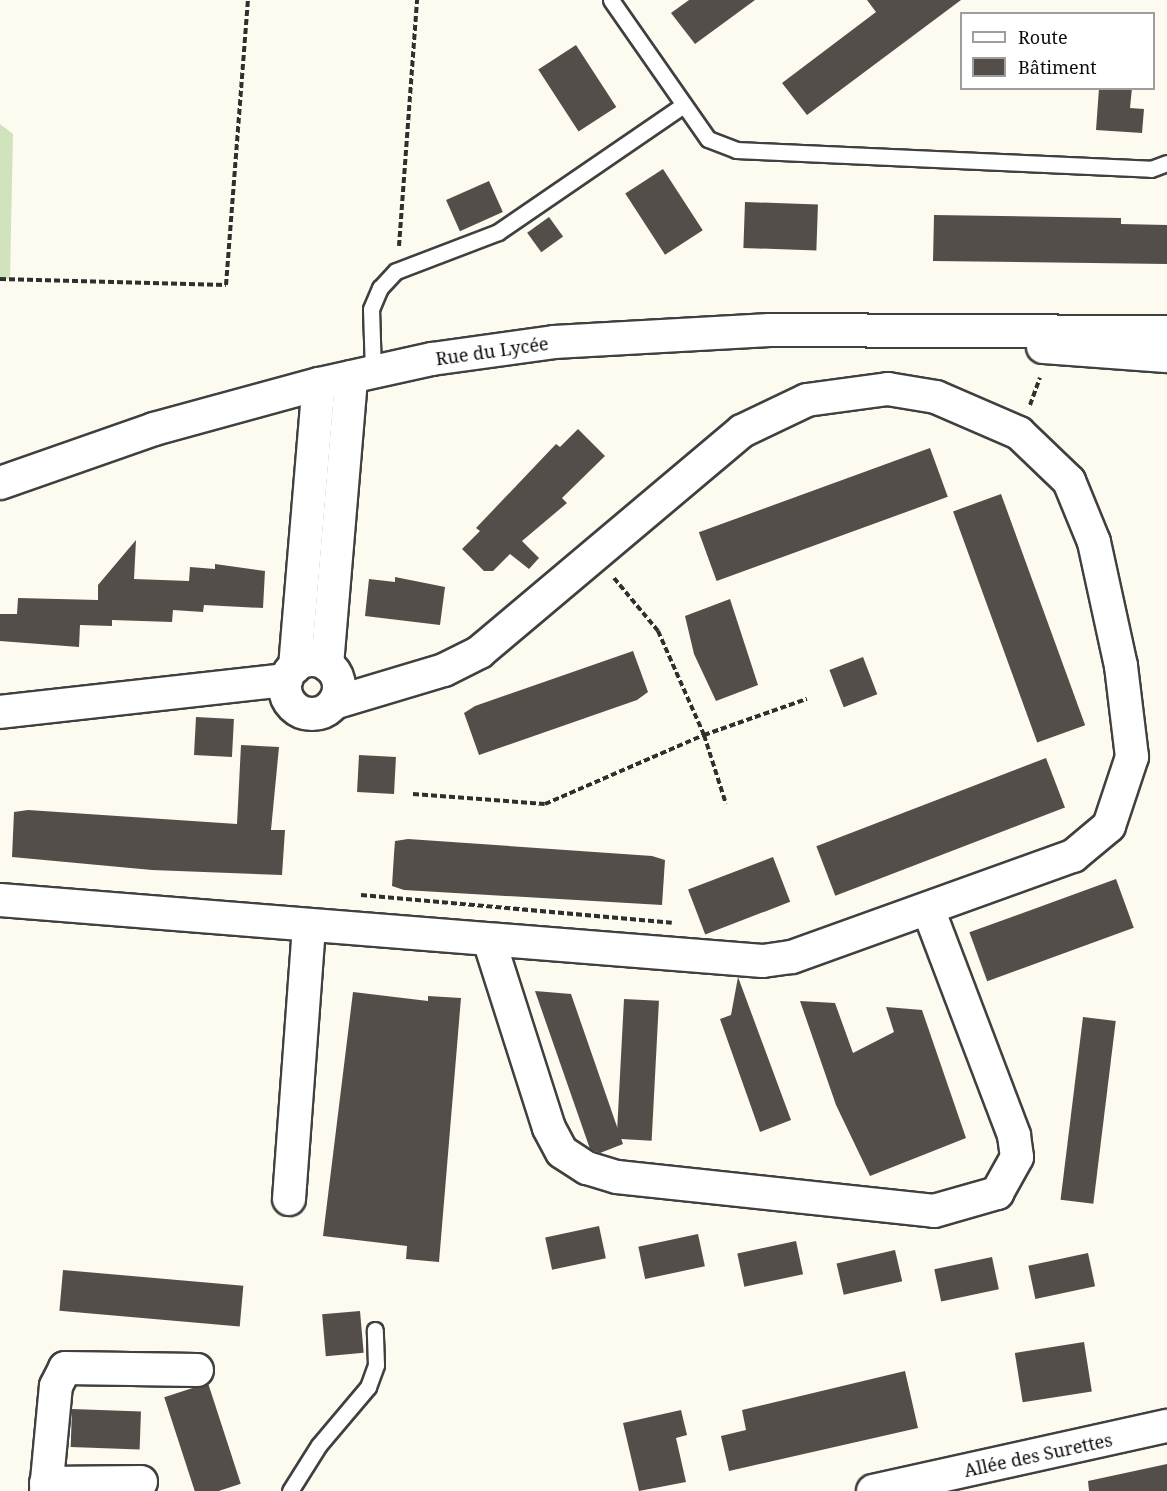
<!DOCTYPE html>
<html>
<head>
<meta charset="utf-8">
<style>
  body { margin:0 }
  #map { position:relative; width:1167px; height:1491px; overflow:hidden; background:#fdfaef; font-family:"Noto Serif",serif }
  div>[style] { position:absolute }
  .green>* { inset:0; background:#d1e3bd }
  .building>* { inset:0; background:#544e4b; transform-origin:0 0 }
  .path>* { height:4px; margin-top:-2px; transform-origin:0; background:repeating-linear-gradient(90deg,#2f2f2f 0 6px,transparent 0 9px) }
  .roads { filter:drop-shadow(2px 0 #404040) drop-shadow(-2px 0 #404040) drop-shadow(0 2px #404040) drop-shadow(0 -2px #404040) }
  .lane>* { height:15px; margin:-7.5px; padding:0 7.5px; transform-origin:7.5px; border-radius:7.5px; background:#fff }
  .street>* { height:32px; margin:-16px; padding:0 16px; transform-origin:16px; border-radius:16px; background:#fff }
  .street>.ring { margin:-16px; padding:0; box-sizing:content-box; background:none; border:32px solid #fff; border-radius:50% }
  span { translate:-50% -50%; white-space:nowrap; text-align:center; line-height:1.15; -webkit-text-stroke:6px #fff; paint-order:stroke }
  .street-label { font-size:18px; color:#0d0d0d }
  .legend { position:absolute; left:960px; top:12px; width:195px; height:78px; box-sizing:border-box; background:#fff; border:2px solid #9e9e9e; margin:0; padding:8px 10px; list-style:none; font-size:18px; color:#0d0d0d }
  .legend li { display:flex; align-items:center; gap:12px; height:30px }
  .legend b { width:30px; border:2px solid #9e9e9e }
</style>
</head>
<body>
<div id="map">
  <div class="green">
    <div style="clip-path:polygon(0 124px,13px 134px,10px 279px,0 279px)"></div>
  </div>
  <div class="building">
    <div style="clip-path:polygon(689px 0,755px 0,695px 44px,671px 13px)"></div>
    <div style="clip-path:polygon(867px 0,961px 0,807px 115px,782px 83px,876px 12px)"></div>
    <div style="left:576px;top:45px;width:74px;height:45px;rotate:57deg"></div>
    <div style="clip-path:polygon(1099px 88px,1132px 88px,1130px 108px,1144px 109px,1142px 133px,1096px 130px)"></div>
    <div style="left:663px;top:169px;width:73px;height:45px;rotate:57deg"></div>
    <div style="left:489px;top:181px;width:34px;height:47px;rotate:66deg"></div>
    <div style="left:745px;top:202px;width:73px;height:46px;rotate:2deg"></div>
    <div style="clip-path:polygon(934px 215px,1121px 218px,1121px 224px,1167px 225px,1167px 264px,933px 261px)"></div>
    <div style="left:549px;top:217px;width:24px;height:27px;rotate:54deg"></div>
    <div style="clip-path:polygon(578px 429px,605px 456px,562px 498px,567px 503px,522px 541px,539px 558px,529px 569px,510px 554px,493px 571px,484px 571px,462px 549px,480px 531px,476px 528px,556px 444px,560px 447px)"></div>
    <div style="left:930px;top:448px;width:52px;height:246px;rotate:70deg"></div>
    <div style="left:1001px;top:494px;width:246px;height:51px;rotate:70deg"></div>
    <div style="clip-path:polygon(136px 540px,134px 579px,189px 581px,190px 567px,215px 569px,215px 564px,265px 571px,263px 608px,204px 605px,203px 612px,173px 610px,172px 622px,112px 620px,112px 626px,80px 625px,79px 647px,0 641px,0 614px,17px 614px,18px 598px,98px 600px,98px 585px)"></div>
    <div style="clip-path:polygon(395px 577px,445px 587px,440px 625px,365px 616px,369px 579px,395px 582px)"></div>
    <div style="clip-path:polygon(730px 599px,758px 685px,716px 701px,694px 654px,685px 616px)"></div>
    <div style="clip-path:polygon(633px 651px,648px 692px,637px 700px,479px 755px,464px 713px,475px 706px)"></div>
    <div style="left:863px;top:657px;width:40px;height:36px;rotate:69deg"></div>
    <div style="left:196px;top:717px;width:38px;height:38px;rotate:3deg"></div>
    <div style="clip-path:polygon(241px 745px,279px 747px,271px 830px,285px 830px,282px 875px,152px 870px,12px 857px,14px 812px,28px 810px,237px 824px)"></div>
    <div style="left:359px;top:755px;width:37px;height:37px;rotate:3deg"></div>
    <div style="left:1046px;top:758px;width:53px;height:246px;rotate:69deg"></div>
    <div style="clip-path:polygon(408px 839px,652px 856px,665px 860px,662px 905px,404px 890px,392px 886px,394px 854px,395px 841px)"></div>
    <div style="left:773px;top:857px;width:48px;height:91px;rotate:69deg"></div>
    <div style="left:1116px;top:879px;width:52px;height:156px;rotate:70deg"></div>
    <div style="clip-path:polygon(738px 977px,791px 1120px,760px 1132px,720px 1019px,731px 1015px)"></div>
    <div style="clip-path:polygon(535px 991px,571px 994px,623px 1144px,600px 1153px,590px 1149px)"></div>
    <div style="clip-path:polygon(353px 992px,428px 1001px,428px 996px,461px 998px,439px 1262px,406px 1259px,407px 1246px,323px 1236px)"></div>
    <div style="left:624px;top:999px;width:35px;height:140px;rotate:3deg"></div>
    <div style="clip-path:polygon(800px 1001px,835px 1003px,853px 1053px,894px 1032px,886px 1007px,922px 1010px,966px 1138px,870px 1176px,836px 1105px)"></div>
    <div style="left:1083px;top:1017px;width:33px;height:184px;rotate:7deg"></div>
    <div style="left:599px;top:1226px;width:33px;height:55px;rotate:78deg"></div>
    <div style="left:698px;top:1234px;width:33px;height:61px;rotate:78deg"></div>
    <div style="left:796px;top:1241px;width:34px;height:60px;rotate:78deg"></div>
    <div style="left:895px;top:1250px;width:32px;height:60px;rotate:77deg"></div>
    <div style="left:1088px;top:1253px;width:34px;height:61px;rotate:78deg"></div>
    <div style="left:992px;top:1257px;width:33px;height:59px;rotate:78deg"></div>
    <div style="left:63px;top:1270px;width:181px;height:41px;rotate:5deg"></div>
    <div style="left:360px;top:1311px;width:42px;height:38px;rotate:85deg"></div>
    <div style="left:1084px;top:1342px;width:50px;height:70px;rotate:81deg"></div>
    <div style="clip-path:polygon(905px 1371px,918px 1428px,729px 1471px,721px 1436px,746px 1430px,742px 1410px)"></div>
    <div style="left:208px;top:1383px;width:106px;height:46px;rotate:72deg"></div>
    <div style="left:72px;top:1409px;width:69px;height:38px;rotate:2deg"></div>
    <div style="clip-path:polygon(681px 1410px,687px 1435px,676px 1438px,686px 1482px,639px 1491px,623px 1423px)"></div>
    <div style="clip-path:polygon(1167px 1464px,1167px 1491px,1089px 1491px,1088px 1481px)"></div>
  </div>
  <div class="path">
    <div style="left:399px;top:246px;width:247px;rotate:-85.8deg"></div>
    <div style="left:0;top:279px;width:226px;rotate:1.5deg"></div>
    <div style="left:226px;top:285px;width:286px;rotate:-85.6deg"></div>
    <div style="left:1030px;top:405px;width:29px;rotate:-70deg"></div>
    <div style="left:614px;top:578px;width:69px;rotate:50.3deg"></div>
    <div style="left:658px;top:631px;width:114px;rotate:66.1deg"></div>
    <div style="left:704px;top:735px;width:72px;rotate:72.3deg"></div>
    <div style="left:413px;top:794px;width:132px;rotate:4.3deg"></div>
    <div style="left:545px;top:804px;width:173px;rotate:-23.5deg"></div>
    <div style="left:704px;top:735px;width:109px;rotate:-19.3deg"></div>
    <div style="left:361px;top:895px;width:312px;rotate:5.1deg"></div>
  </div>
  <div class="roads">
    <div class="lane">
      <div style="left:611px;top:0;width:169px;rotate:55.1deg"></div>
      <div style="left:708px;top:139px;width:30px;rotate:21deg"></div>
      <div style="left:736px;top:150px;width:415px;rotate:2.6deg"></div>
      <div style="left:1151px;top:169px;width:17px;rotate:-21deg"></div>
      <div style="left:373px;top:372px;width:63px;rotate:-91.8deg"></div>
      <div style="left:371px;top:309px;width:23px;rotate:-67deg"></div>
      <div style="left:380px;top:288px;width:23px;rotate:-47deg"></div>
      <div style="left:396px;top:271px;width:109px;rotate:-20.9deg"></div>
      <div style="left:498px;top:232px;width:223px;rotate:-34.4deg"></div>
      <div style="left:290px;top:1491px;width:54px;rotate:-57.8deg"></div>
      <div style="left:319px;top:1445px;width:76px;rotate:-49.8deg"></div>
      <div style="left:368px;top:1387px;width:23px;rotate:-70deg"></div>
      <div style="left:376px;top:1365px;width:35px;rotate:-92deg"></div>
    </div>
    <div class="street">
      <div style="left:1043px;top:347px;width:124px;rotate:4.2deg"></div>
      <div style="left:0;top:483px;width:163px;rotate:-19.3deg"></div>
      <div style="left:154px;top:429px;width:171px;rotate:-15.3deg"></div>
      <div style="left:319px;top:384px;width:116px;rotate:-12.5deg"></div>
      <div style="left:432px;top:359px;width:123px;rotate:-7.9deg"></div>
      <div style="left:554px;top:342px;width:216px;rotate:-3.2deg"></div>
      <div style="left:770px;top:330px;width:397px;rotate:0.3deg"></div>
      <div class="ring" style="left:285px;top:660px;width:22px;height:22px"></div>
      <div style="left:327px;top:665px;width:289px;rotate:-85.2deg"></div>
      <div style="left:295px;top:667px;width:284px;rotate:-85.2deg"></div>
      <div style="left:0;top:712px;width:288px;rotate:-6.4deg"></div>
      <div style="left:0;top:900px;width:765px;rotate:4.57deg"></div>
      <div style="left:763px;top:961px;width:29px;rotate:-8deg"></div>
      <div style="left:792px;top:957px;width:299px;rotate:-19.8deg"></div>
      <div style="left:1073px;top:856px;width:47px;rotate:-39.8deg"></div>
      <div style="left:1109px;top:826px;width:73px;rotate:-71.6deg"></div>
      <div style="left:1132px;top:757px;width:92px;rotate:-96.9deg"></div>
      <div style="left:1121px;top:666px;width:127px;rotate:-102.3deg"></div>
      <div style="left:1094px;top:542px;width:66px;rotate:-112.3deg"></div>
      <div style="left:1069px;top:481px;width:69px;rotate:-136.2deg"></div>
      <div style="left:1019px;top:433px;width:90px;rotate:-156.6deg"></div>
      <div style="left:936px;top:397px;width:49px;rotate:-170.5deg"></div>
      <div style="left:888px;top:389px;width:82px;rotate:172.3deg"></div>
      <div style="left:807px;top:400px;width:72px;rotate:154.5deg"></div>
      <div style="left:742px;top:431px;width:343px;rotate:139.9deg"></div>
      <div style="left:480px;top:652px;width:40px;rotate:153.4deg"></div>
      <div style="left:444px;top:670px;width:115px;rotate:163.3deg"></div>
      <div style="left:489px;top:940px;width:197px;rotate:72.3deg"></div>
      <div style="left:549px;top:1128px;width:27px;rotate:62deg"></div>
      <div style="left:562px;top:1152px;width:30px;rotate:33deg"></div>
      <div style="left:587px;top:1168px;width:31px;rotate:17deg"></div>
      <div style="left:617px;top:1177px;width:319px;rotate:6.1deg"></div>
      <div style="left:934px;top:1211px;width:66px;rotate:-15.9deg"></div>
      <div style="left:997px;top:1193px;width:41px;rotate:-60.9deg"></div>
      <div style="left:1017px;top:1157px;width:22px;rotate:-98deg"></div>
      <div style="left:1014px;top:1135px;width:242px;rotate:-110.8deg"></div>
      <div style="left:289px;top:1199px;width:274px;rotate:-85.8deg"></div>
      <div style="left:46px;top:1483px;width:95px;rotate:-0.6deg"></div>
      <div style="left:46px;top:1491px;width:105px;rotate:-84.6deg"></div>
      <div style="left:56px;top:1386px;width:20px;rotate:-63deg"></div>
      <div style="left:65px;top:1368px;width:132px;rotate:0.9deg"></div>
      <div style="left:873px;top:1491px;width:301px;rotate:-12.5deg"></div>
    </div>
  </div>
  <div class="street-label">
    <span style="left:492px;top:351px;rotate:-8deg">Rue du Lycée</span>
    <span style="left:1038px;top:1455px;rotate:-12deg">Allée des Surettes</span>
  </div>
  <ul class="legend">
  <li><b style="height:8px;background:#fff"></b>Route</li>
  <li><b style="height:16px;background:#544e4b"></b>Bâtiment</li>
  </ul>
</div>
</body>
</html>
